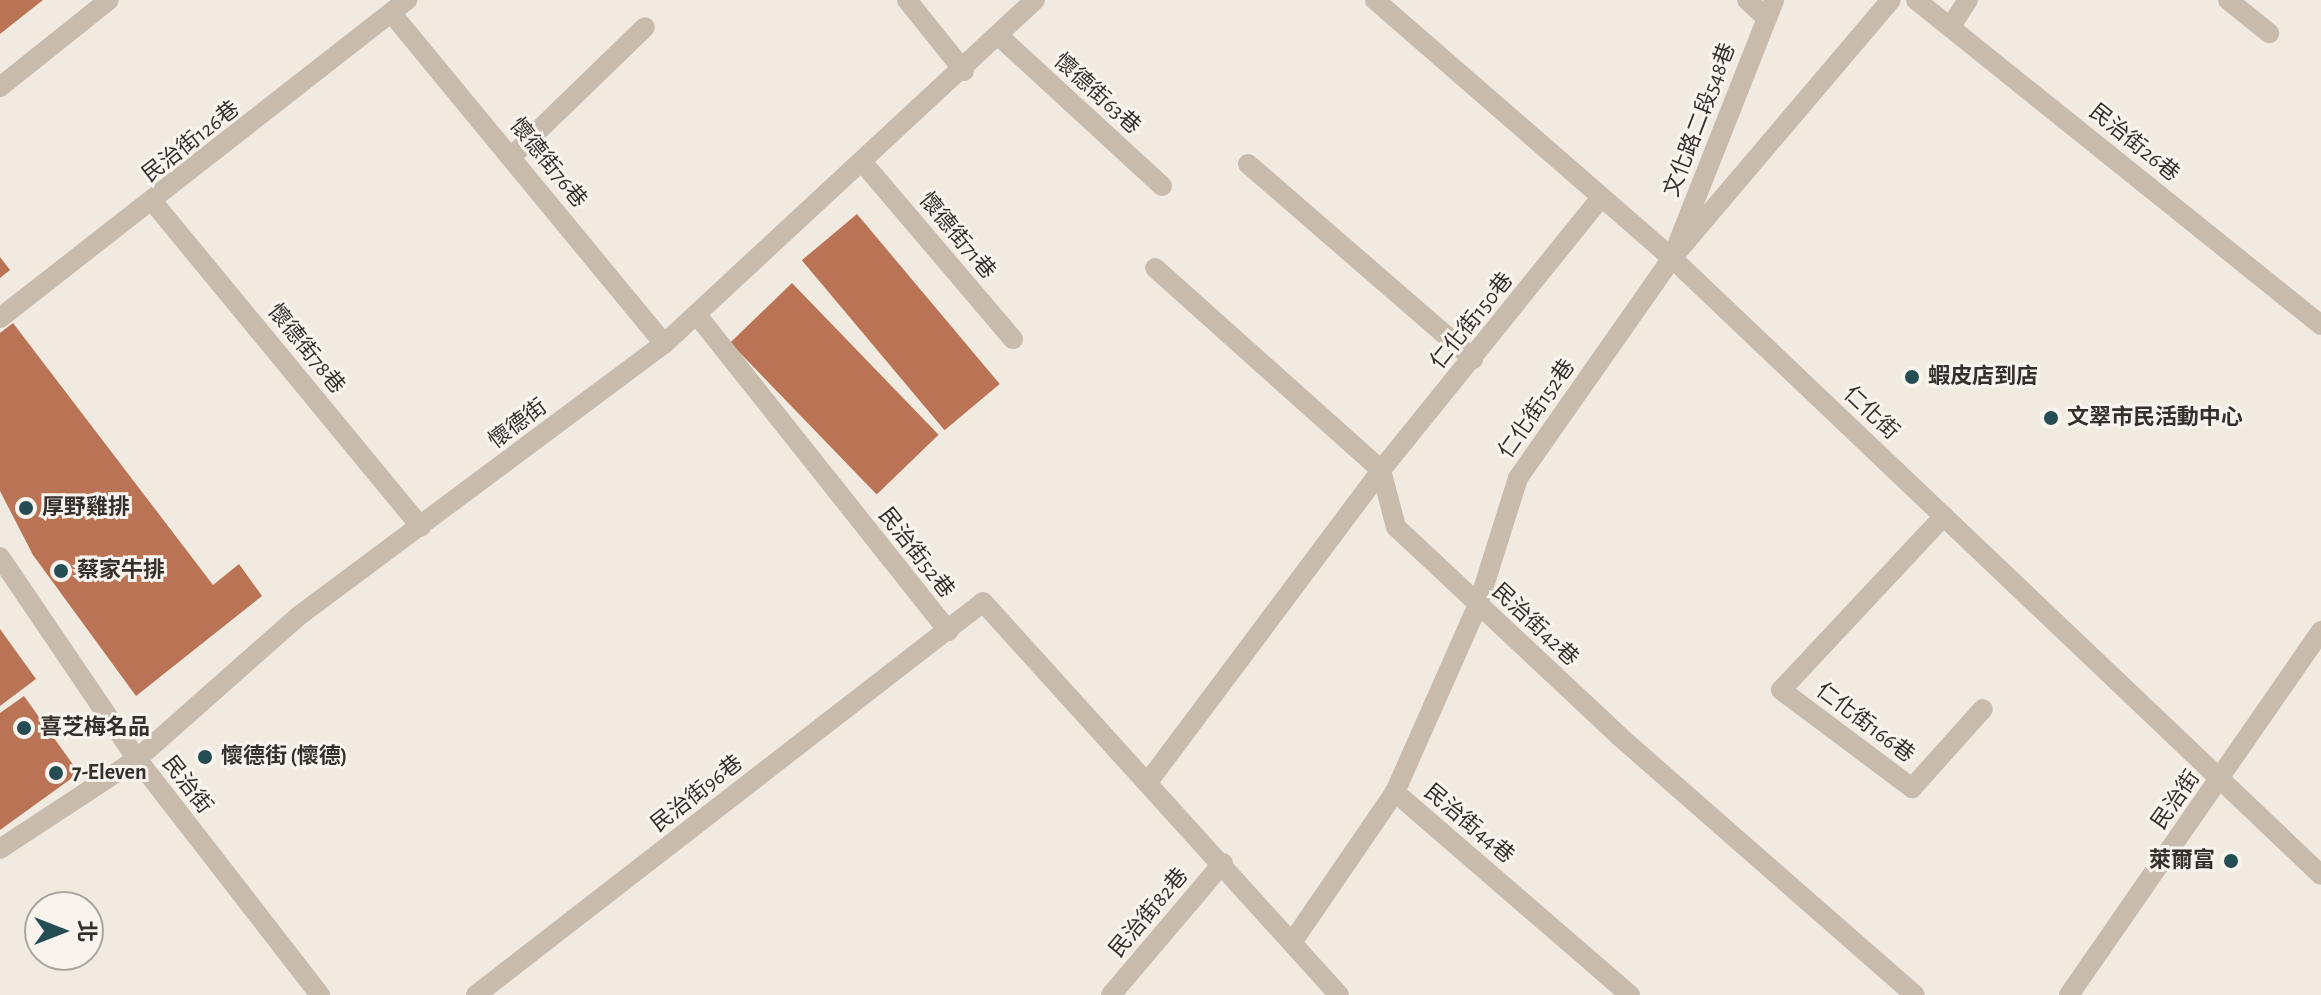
<!DOCTYPE html>
<html>
<head>
<meta charset="utf-8">
<style>
  body { margin:0 }
  #map { position:relative; width:2321px; height:995px; overflow:hidden; background:#f1eae0; font-family:"Alegreya Sans","Noto Sans TC",sans-serif }
  div>[style] { position:absolute }
  .building>* { inset:0; background:#ba7354; transform-origin:0 0 }
  .service>* { height:20px; margin:-10px; padding:0 10px; transform-origin:10px; border-radius:10px; background:#c8bbac }
  .minor>* { height:20px; margin:-10px; padding:0 10px; transform-origin:10px; border-radius:10px; background:#c8bbac }
  .dots>* { width:22px; height:22px; translate:-50% -50%; box-sizing:border-box; border:4px solid #f8f3ec; border-radius:50% }
  span { translate:-50% -50%; white-space:nowrap; text-align:center; line-height:1.15; -webkit-text-stroke:6px #f8f3ec; paint-order:stroke }
  .street-label { font-size:22px; color:#372f2b }
  .poi-label { font-size:22px; color:#372f2b; font-weight:700 }
  .left { translate:0 -50%; text-align:left }
  .right { translate:-100% -50%; text-align:right }
  .north { position:absolute; left:24px; top:891px; width:80px; height:80px; box-sizing:border-box; background:#f8f3ec; border:2px solid #aba59f; border-radius:50%; rotate:90deg; font-size:22px; font-weight:700; line-height:32px; text-align:center; color:#372f2b }
  .north::after { content:''; display:block; margin:auto; width:28px; height:36px; background:#244e54; clip-path:polygon(50% 0,100% 100%,50% 72%,0 100%) }
</style>
</head>
<body>
<div id="map">
  <div class="building">
    <div style="clip-path:polygon(0 0,43px 0,0 34px)"></div>
    <div style="left:857px;top:214px;width:222px;height:72px;rotate:50deg"></div>
    <div style="clip-path:polygon(0 257px,10px 270px,0 278px)"></div>
    <div style="left:792px;top:283px;width:211px;height:86px;rotate:46deg"></div>
    <div style="clip-path:polygon(13px 323px,213px 585px,239px 564px,262px 596px,136px 696px,33px 555px,0 491px,0 333px)"></div>
    <div style="clip-path:polygon(0 629px,36px 679px,0 706px)"></div>
    <div style="clip-path:polygon(24px 696px,79px 773px,0 830px,0 713px)"></div>
  </div>
  <div class="service">
    <div style="left:907px;top:0;width:91px;rotate:51.2deg"></div>
    <div style="left:1747px;top:0;width:25px;rotate:43deg"></div>
    <div style="left:1916px;top:0;width:519px;rotate:38.75deg"></div>
    <div style="left:2228px;top:0;width:53px;rotate:38.8deg"></div>
    <div style="left:393px;top:15px;width:426px;rotate:50.5deg"></div>
    <div style="left:1951px;top:26px;width:31px;rotate:-57deg"></div>
    <div style="left:1000px;top:37px;width:220px;rotate:42.6deg"></div>
    <div style="left:0;top:87px;width:139px;rotate:-38.6deg"></div>
    <div style="left:512px;top:156px;width:185px;rotate:-44.1deg"></div>
    <div style="left:864px;top:164px;width:230px;rotate:49.6deg"></div>
    <div style="left:1248px;top:164px;width:298px;rotate:40.9deg"></div>
    <div style="left:153px;top:202px;width:421px;rotate:50.5deg"></div>
    <div style="left:1678px;top:243px;width:261px;rotate:-68.4deg"></div>
    <div style="left:697px;top:315px;width:404px;rotate:51.5deg"></div>
    <div style="left:0;top:318px;width:517px;rotate:-38deg"></div>
    <div style="left:1944px;top:516px;width:238px;rotate:133.1deg"></div>
    <div style="left:1781px;top:690px;width:164px;rotate:36.8deg"></div>
    <div style="left:1912px;top:788px;width:106px;rotate:-48.1deg"></div>
    <div style="left:1148px;top:782px;width:389px;rotate:-53.2deg"></div>
    <div style="left:1381px;top:470px;width:303px;rotate:-138.2deg"></div>
    <div style="left:1293px;top:941px;width:181px;rotate:-55.6deg"></div>
    <div style="left:476px;top:995px;width:641px;rotate:-37.78deg"></div>
    <div style="left:983px;top:602px;width:530px;rotate:47.83deg"></div>
    <div style="left:1111px;top:995px;width:173px;rotate:-49.7deg"></div>
    <div style="left:1630px;top:995px;width:311px;rotate:-139.2deg"></div>
    <div style="left:1395px;top:792px;width:205px;rotate:-66.1deg"></div>
    <div style="left:1478px;top:605px;width:133px;rotate:-72.5deg"></div>
    <div style="left:1518px;top:478px;width:269px;rotate:-55deg"></div>
    <div style="left:1672px;top:258px;width:338px;rotate:-49.7deg"></div>
  </div>
  <div class="minor">
    <div style="left:1375px;top:0;width:393px;rotate:41deg"></div>
    <div style="left:1672px;top:258px;width:895px;rotate:43.55deg"></div>
    <div style="left:1599px;top:200px;width:347px;rotate:128.9deg"></div>
    <div style="left:1381px;top:470px;width:59px;rotate:75.3deg"></div>
    <div style="left:1396px;top:527px;width:306px;rotate:43.1deg"></div>
    <div style="left:1619px;top:736px;width:393px;rotate:41.2deg"></div>
    <div style="left:0;top:557px;width:244px;rotate:55.9deg"></div>
    <div style="left:137px;top:759px;width:299px;rotate:52.2deg"></div>
    <div style="left:0;top:849px;width:164px;rotate:-33.3deg"></div>
    <div style="left:137px;top:759px;width:217px;rotate:-41.5deg"></div>
    <div style="left:300px;top:615px;width:454px;rotate:-36.7deg"></div>
    <div style="left:664px;top:344px;width:506px;rotate:-42.84deg"></div>
    <div style="left:2069px;top:995px;width:443px;rotate:-55.3deg"></div>
  </div>
  <div class="dots">
    <div style="left:1912px;top:377px;background:#244e54"></div>
    <div style="left:2051px;top:418px;background:#244e54"></div>
    <div style="left:26px;top:508px;background:#244e54"></div>
    <div style="left:61px;top:571px;background:#244e54"></div>
    <div style="left:24px;top:728px;background:#244e54"></div>
    <div style="left:205px;top:757px;background:#244e54"></div>
    <div style="left:56px;top:773px;background:#244e54"></div>
    <div style="left:2231px;top:861px;background:#244e54"></div>
  </div>
  <div class="street-label">
    <span style="left:1097px;top:94px;rotate:42deg">懷德街63巷</span>
    <span style="left:1700px;top:120px;rotate:-69deg">文化路二段548巷</span>
    <span style="left:191px;top:142px;rotate:-38deg">民治街126巷</span>
    <span style="left:2134px;top:143px;rotate:39deg">民治街26巷</span>
    <span style="left:548px;top:163px;rotate:51deg">懷德街76巷</span>
    <span style="left:957px;top:236px;rotate:50deg">懷德街71巷</span>
    <span style="left:1472px;top:321px;rotate:-51deg">仁化街150巷</span>
    <span style="left:306px;top:349px;rotate:51deg">懷德街78巷</span>
    <span style="left:1537px;top:409px;rotate:-55deg">仁化街152巷</span>
    <span style="left:1871px;top:413px;rotate:43deg">仁化街</span>
    <span style="left:518px;top:424px;rotate:-37deg">懷德街</span>
    <span style="left:916px;top:553px;rotate:52deg">民治街52巷</span>
    <span style="left:1535px;top:625px;rotate:43deg">民治街42巷</span>
    <span style="left:1865px;top:723px;rotate:37deg">仁化街166巷</span>
    <span style="left:187px;top:785px;rotate:52deg">民治街</span>
    <span style="left:697px;top:794px;rotate:-38deg">民治街96巷</span>
    <span style="left:2176px;top:800px;rotate:-55deg">民治街</span>
    <span style="left:1469px;top:824px;rotate:40deg">民治街44巷</span>
    <span style="left:1149px;top:913px;rotate:-50deg">民治街82巷</span>
  </div>
  <div class="poi-label">
    <span class="left" style="left:1928px;top:377px">蝦皮店到店</span>
    <span class="left" style="left:2067px;top:418px">文翠市民活動中心</span>
    <span class="left" style="left:42px;top:508px">厚野雞排</span>
    <span class="left" style="left:77px;top:571px">蔡家牛排</span>
    <span class="left" style="left:40px;top:728px">喜芝梅名品</span>
    <span class="left" style="left:221px;top:757px">懷德街 (懷德)</span>
    <span class="left" style="left:72px;top:773px">7-Eleven</span>
    <span class="right" style="left:2215px;top:861px">萊爾富</span>
  </div>
  <div class="north">北</div>
</div>
</body>
</html>
